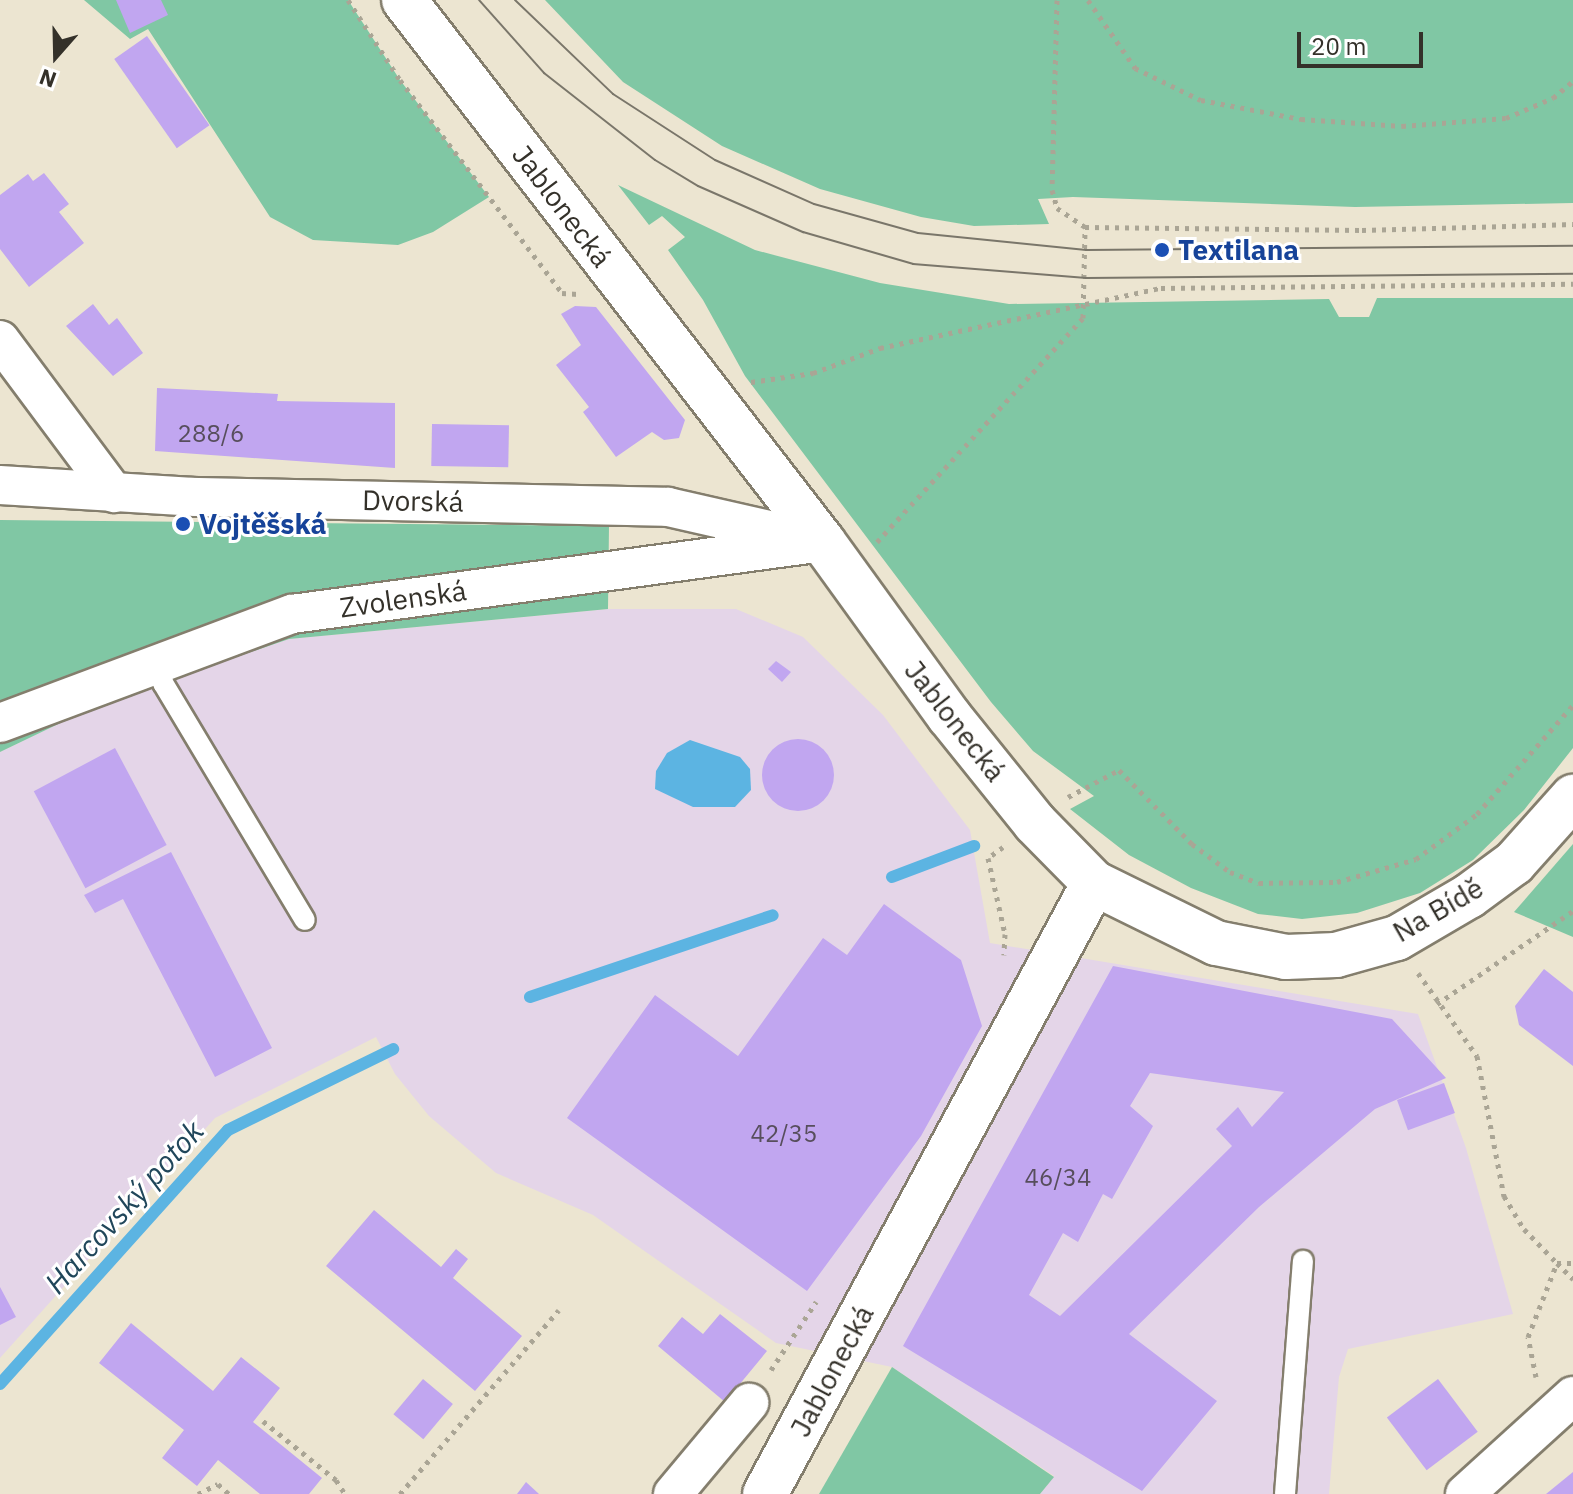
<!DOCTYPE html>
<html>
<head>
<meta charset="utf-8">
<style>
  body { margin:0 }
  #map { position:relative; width:1573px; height:1494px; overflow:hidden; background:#ece5d1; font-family:"IBM Plex Sans",sans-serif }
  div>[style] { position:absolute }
  .industrial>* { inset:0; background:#e4d5e8 }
  .green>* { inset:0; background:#80c7a4 }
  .water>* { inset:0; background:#5cb4e2 }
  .stream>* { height:12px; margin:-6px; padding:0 6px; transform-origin:6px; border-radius:6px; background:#5cb4e2 }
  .building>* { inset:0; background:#c1a6f0; transform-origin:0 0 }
  .round { border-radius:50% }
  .path>* { height:5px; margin-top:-2.5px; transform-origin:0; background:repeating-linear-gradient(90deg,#aaa595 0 4px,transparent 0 10px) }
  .roads { filter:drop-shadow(2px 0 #847e6d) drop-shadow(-2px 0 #847e6d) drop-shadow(0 2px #847e6d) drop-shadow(0 -2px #847e6d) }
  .lane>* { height:20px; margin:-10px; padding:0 10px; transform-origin:10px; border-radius:10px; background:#fff }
  .street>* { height:38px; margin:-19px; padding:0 19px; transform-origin:19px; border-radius:19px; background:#fff }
  .secondary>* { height:44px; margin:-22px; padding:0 22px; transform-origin:22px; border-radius:22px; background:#fff }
  .tram>* { height:2px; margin:-1px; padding:0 1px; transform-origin:1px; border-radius:1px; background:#7a766a }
  .dots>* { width:22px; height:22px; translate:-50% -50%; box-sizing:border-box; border:4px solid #fff; border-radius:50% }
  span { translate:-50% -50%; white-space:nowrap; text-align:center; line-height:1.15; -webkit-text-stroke:6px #fff; paint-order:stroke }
  .number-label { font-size:24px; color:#574e5c }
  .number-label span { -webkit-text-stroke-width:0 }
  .street-label { font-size:28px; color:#34312a }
  .transit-label { font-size:28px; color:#164399; font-weight:700 }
  .left { translate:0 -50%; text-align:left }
  .water-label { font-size:30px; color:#20465a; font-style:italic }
  .north { position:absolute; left:16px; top:16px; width:80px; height:80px; -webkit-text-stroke:6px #fff; paint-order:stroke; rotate:200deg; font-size:22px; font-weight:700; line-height:32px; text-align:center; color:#34312a }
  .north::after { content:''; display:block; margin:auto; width:28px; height:36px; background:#34312a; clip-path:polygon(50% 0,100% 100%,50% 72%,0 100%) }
  .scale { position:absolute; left:1297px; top:32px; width:126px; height:36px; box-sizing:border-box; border:4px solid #34312a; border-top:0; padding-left:10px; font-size:24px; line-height:28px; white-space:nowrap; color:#34312a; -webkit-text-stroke:6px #fff; paint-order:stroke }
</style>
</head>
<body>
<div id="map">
  <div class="industrial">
    <div style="clip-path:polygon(608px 609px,736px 609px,803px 637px,883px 715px,970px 830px,990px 943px,1418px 1014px,1466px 1148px,1513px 1314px,1348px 1349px,1339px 1377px,1329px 1494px,1040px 1494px,1054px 1476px,892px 1367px,776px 1343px,593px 1215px,496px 1173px,429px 1116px,395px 1074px,376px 1037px,215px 1118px,0 1358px,0 752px,102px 703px,289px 639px)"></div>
  </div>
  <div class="green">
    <div style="clip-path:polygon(84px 0,348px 0,400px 80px,489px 197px,433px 232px,398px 245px,313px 240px,270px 217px,148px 29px,130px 39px)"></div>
    <div style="clip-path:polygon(545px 0,1573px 0,1573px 203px,1355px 207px,1073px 197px,1038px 199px,1049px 224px,974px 226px,921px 217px,820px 189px,722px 146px,623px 82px)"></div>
    <div style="clip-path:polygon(618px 185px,755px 250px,880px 283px,1009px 304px,1329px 299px,1339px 317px,1369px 317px,1377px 298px,1573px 298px,1573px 748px,1524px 810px,1473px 860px,1420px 893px,1357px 913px,1302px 919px,1258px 914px,1191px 888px,1129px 855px,1070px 809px,1094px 796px,1033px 751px,991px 702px,745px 376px,703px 300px,668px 250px,685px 237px,662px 216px,649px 225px)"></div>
    <div style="clip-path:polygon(0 520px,609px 526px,608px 609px,289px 639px,102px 703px,0 752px)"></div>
    <div style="clip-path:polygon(1573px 844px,1573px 937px,1514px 912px)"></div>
    <div style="clip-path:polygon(892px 1367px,1054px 1477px,1040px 1494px,819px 1494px)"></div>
  </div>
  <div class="water">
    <div style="clip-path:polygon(690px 740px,740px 757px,750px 769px,751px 790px,735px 807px,693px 807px,655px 789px,656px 771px,667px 753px)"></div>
  </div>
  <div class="stream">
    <div style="left:892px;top:877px;width:88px;rotate:-20.7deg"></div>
    <div style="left:530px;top:997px;width:256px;rotate:-18.6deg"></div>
    <div style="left:0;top:1384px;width:341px;rotate:-48.1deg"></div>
    <div style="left:228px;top:1130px;width:184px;rotate:-26.1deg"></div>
  </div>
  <div class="building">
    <div style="clip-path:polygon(116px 0,161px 0,168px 15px,130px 33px)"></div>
    <div style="left:147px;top:36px;width:109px;height:40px;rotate:55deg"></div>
    <div style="clip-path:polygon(44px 173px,69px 204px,59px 212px,84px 243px,29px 287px,0 249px,0 195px,28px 174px,33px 181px)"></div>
    <div style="clip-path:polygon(93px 304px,109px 325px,117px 318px,143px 353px,113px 376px,66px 326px)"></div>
    <div style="clip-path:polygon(575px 306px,596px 307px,685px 420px,679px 438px,664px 440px,652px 432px,616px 457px,583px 412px,589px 407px,556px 365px,581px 345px,561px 314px)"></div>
    <div style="clip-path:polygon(157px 388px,278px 394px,277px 401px,395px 403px,395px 468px,155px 451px)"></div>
    <div style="left:432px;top:424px;width:77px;height:42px;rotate:1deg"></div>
    <div style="clip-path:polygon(776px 661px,791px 672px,782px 682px,768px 669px)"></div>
    <div class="round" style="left:762px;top:739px;width:72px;height:72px"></div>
    <div style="left:115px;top:748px;width:110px;height:92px;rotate:62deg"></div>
    <div style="clip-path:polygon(171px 852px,272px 1048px,215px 1077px,123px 899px,95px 913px,84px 895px)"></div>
    <div style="clip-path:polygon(884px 904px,961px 960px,982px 1026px,921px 1136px,807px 1291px,567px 1118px,655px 995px,738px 1056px,823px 938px,847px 955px)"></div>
    <div style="clip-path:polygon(evenodd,1113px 966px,1392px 1019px,1446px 1078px,1375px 1109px,1259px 1207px,1129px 1334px,1217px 1401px,1142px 1491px,903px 1346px,1113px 966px,1150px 1073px,1284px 1092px,1252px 1127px,1238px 1107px,1216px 1129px,1232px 1146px,1060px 1316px,1029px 1295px,1063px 1233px,1078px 1242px,1103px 1194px,1112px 1199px,1153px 1126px,1130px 1106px,1150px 1073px)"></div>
    <div style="clip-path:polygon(1544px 969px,1573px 992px,1573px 1066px,1519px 1025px,1515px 1006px)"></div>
    <div style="left:1444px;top:1083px;width:32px;height:50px;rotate:70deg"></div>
    <div style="clip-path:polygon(374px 1210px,441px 1267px,456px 1249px,468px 1259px,453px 1278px,522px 1336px,475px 1391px,326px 1266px)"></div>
    <div style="clip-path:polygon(0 1287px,16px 1317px,0 1325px)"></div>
    <div style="clip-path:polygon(720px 1314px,767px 1351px,725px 1402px,658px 1346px,682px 1317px,703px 1334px)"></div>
    <div style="clip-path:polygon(131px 1323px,213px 1391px,241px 1357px,280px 1388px,253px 1422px,322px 1478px,309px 1494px,260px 1494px,218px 1460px,197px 1486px,162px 1458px,184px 1430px,99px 1363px)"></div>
    <div style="left:423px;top:1379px;width:39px;height:46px;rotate:40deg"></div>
    <div style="left:1438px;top:1379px;width:66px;height:64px;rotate:53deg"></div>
    <div style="clip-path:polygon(1573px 1472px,1573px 1494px,1546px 1494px)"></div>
    <div style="clip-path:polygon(526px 1482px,539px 1494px,517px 1494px)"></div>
  </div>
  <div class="path">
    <div style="left:348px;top:0;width:95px;rotate:57deg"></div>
    <div style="left:400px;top:80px;width:268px;rotate:52.7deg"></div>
    <div style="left:562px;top:293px;width:16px;rotate:4deg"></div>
    <div style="left:1057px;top:0;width:190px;rotate:91.5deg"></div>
    <div style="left:1052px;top:190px;width:19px;rotate:74deg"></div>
    <div style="left:1057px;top:208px;width:34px;rotate:34deg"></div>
    <div style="left:1085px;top:227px;width:277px;rotate:0.6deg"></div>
    <div style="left:1362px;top:230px;width:211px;rotate:-1.6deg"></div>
    <div style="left:1088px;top:0;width:83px;rotate:55.3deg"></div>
    <div style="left:1135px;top:68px;width:73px;rotate:25.9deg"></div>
    <div style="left:1201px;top:100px;width:102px;rotate:10.8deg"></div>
    <div style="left:1301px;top:119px;width:101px;rotate:4deg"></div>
    <div style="left:1402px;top:126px;width:104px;rotate:-4.4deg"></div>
    <div style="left:1506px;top:118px;width:51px;rotate:-23.1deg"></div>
    <div style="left:1553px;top:98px;width:26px;rotate:-40deg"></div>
    <div style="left:751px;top:382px;width:63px;rotate:-8.3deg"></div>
    <div style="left:813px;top:373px;width:72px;rotate:-20.5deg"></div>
    <div style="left:880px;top:348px;width:287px;rotate:-12.1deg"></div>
    <div style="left:1161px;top:288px;width:412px;rotate:-0.6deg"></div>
    <div style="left:877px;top:542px;width:304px;rotate:-47.4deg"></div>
    <div style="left:1083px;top:318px;width:91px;rotate:-88.7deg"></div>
    <div style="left:1068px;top:797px;width:58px;rotate:-27.9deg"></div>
    <div style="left:1119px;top:770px;width:104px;rotate:45.4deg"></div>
    <div style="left:1192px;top:844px;width:47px;rotate:36.4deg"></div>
    <div style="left:1230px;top:872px;width:31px;rotate:21deg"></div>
    <div style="left:1259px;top:883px;width:78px;rotate:-0.7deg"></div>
    <div style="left:1337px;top:882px;width:82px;rotate:-16.2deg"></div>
    <div style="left:1416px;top:859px;width:76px;rotate:-36.4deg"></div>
    <div style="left:1477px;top:814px;width:145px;rotate:-48.6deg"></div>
    <div style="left:1003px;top:847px;width:19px;rotate:144deg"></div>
    <div style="left:988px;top:858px;width:78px;rotate:77.4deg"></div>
    <div style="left:1005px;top:934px;width:21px;rotate:93deg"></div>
    <div style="left:1418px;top:973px;width:102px;rotate:54.6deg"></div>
    <div style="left:1477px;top:1056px;width:143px;rotate:79.1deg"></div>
    <div style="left:1504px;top:1196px;width:39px;rotate:59deg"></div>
    <div style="left:1524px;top:1229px;width:47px;rotate:45.9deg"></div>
    <div style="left:1557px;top:1263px;width:16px"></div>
    <div style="left:1437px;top:1004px;width:165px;rotate:-34.4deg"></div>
    <div style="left:771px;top:1370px;width:82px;rotate:-56.5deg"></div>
    <div style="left:1536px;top:1377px;width:41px;rotate:-101.3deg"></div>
    <div style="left:1528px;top:1337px;width:79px;rotate:-68.6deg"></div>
    <div style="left:1557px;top:1263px;width:23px;rotate:45deg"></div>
    <div style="left:263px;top:1421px;width:94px;rotate:38.9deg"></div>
    <div style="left:336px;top:1480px;width:17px;rotate:57deg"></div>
    <div style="left:198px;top:1494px;width:22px;rotate:-27deg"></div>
    <div style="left:218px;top:1484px;width:15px;rotate:42deg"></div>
    <div style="left:400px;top:1494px;width:243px;rotate:-49.2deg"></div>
  </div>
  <div class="roads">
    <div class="lane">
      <div style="left:158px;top:664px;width:20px;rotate:75deg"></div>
      <div style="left:163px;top:683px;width:276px;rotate:59.1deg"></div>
      <div style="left:1285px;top:1494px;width:234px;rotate:-85.6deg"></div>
    </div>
    <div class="street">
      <div style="left:0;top:340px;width:191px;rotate:53.3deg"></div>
      <div style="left:0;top:485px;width:194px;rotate:3.5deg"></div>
      <div style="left:194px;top:497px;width:474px;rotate:1.2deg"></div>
      <div style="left:668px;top:507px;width:131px;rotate:12.8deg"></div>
      <div style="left:0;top:723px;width:312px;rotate:-20.5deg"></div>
      <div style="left:292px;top:614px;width:536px;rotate:-7.72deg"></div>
      <div style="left:673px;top:1494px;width:119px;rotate:-50.1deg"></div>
      <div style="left:1465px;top:1494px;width:146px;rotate:-42.2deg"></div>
    </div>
    <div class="secondary">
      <div style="left:404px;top:0;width:685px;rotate:52.29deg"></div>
      <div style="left:823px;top:542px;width:215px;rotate:54.1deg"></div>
      <div style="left:949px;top:716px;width:137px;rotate:51.2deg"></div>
      <div style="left:1035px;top:823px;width:84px;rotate:45.5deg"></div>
      <div style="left:1094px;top:883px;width:136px;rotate:26.2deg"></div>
      <div style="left:1216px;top:943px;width:71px;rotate:11.3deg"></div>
      <div style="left:1286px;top:957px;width:50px;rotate:-2.3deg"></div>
      <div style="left:1336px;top:955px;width:63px;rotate:-15.6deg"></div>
      <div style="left:1397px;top:938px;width:83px;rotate:-30.3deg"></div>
      <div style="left:1469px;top:896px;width:56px;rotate:-36.3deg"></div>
      <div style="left:1514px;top:863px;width:89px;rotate:-48.2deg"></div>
      <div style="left:765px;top:1494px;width:694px;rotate:-61.7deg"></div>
    </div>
  </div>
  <div class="tram">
    <div style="left:479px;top:0;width:98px;rotate:48.3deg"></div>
    <div style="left:544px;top:73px;width:141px;rotate:38.1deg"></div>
    <div style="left:655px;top:160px;width:50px;rotate:31.2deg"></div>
    <div style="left:698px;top:186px;width:115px;rotate:23.7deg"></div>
    <div style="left:803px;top:232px;width:115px;rotate:16.2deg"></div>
    <div style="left:913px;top:264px;width:174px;rotate:4.6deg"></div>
    <div style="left:1086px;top:278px;width:487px;rotate:-0.5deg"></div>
    <div style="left:515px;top:0;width:136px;rotate:43.8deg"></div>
    <div style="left:613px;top:94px;width:121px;rotate:32.9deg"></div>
    <div style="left:715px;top:160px;width:108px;rotate:24deg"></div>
    <div style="left:814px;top:204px;width:108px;rotate:15.6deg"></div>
    <div style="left:918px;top:233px;width:169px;rotate:5.8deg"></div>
    <div style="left:1086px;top:250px;width:487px;rotate:-0.5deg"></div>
  </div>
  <div class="dots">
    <div style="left:1162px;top:250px;background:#1a4fb4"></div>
    <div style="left:183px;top:524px;background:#1a4fb4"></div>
  </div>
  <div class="number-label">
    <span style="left:211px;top:434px">288/6</span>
    <span style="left:784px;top:1134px">42/35</span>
    <span style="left:1058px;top:1178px">46/34</span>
  </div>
  <div class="street-label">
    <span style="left:562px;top:206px;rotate:53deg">Jablonecká</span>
    <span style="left:413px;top:501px;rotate:1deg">Dvorská</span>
    <span style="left:403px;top:599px;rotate:-8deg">Zvolenská</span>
    <span style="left:955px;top:721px;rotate:52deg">Jablonecká</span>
    <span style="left:1438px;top:910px;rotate:-30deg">Na Bídě</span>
    <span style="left:832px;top:1371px;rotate:-62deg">Jablonecká</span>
  </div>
  <div class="transit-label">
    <span class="left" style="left:1178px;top:250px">Textilana</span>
    <span class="left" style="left:199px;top:524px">Vojtěšská</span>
  </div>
  <div class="water-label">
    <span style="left:124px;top:1207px;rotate:-48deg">Harcovský potok</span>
  </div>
  <div class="north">N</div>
  <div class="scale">20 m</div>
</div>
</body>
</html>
